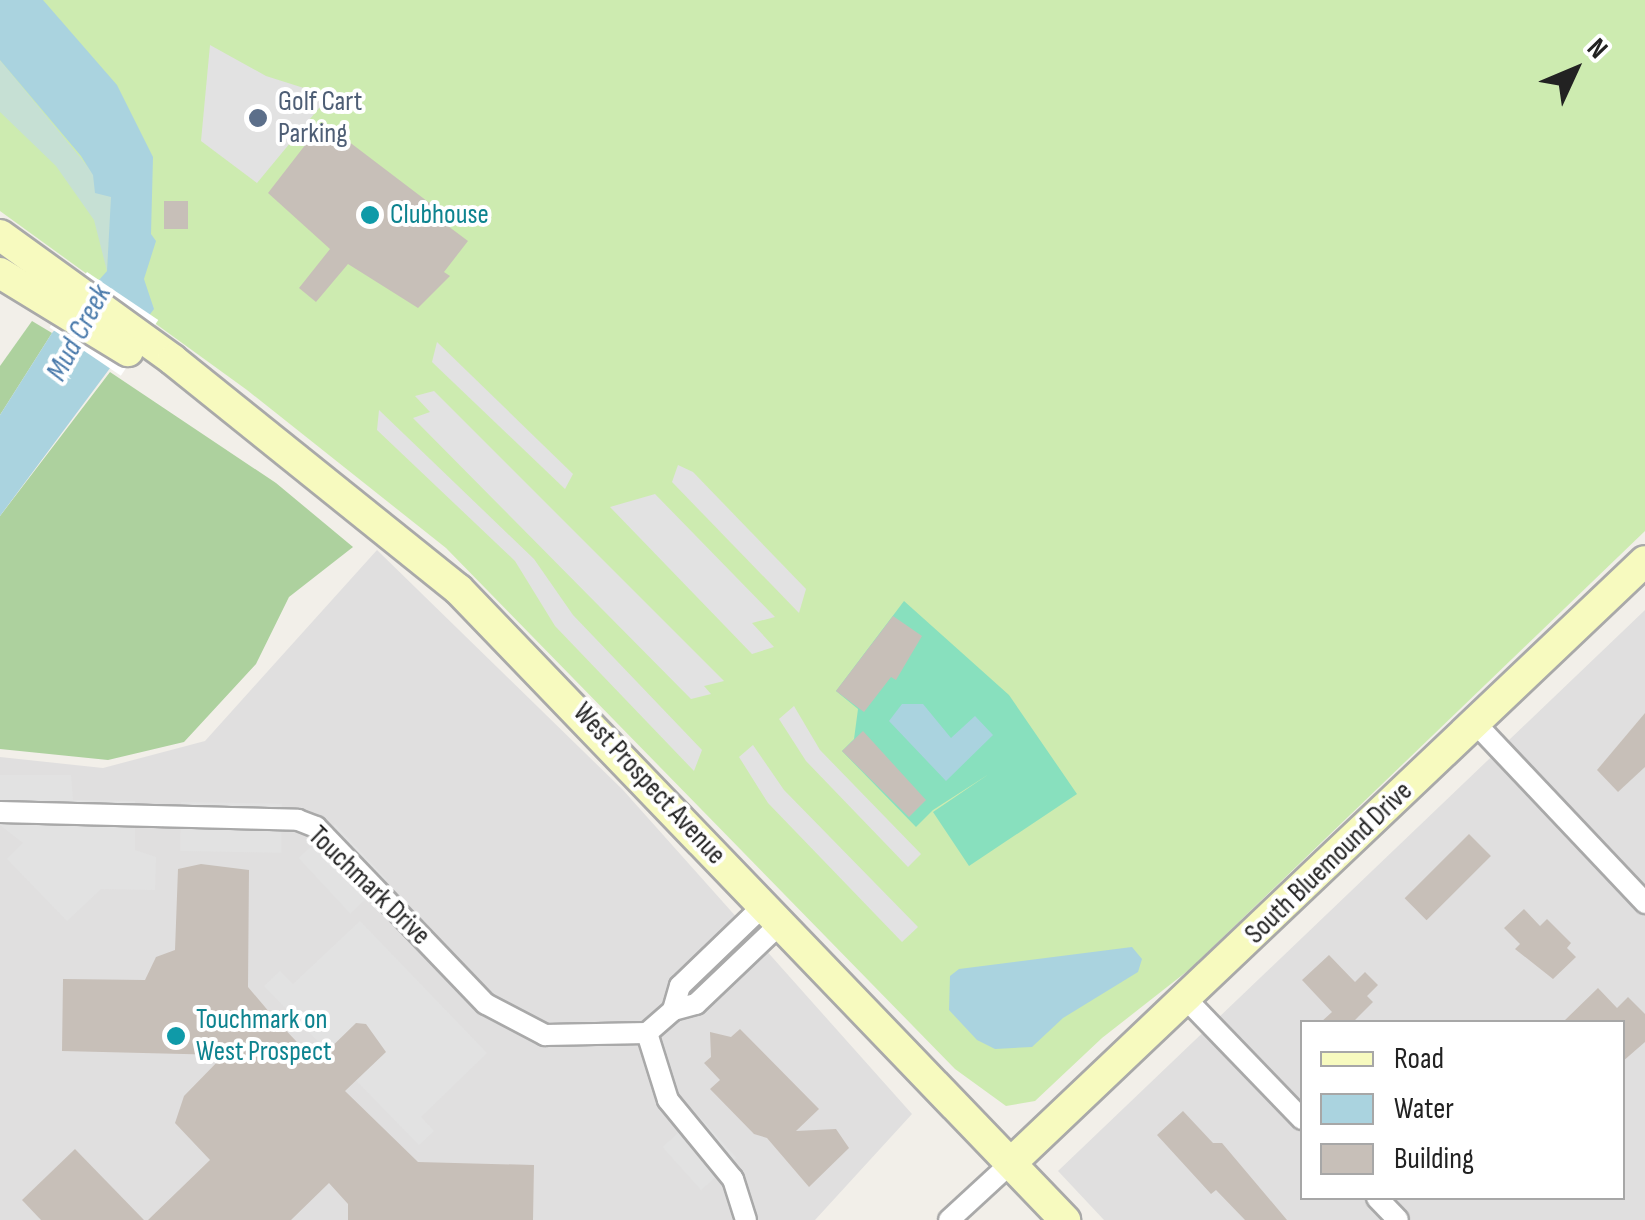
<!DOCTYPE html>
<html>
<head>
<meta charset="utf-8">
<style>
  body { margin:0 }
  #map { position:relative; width:1645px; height:1220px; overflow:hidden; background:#f2efe9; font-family:"Sofia Sans Condensed",sans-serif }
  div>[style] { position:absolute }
  .residential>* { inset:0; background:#e0dfdf }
  .grass>* { inset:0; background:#cdebb0 }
  .forest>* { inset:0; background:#add19e }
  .wetland>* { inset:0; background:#c6e0d4 }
  .pitch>* { inset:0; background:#88e0be }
  .parking>* { inset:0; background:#e2e2e2; transform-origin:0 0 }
  .water>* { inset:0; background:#aad3df }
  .pier>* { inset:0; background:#fff; transform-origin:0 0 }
  .building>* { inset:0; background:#c7bfb8; transform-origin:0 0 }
  .roads { filter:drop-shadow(2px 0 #a9a9a9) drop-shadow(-2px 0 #a9a9a9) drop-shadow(0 2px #a9a9a9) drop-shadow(0 -2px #a9a9a9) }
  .minor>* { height:20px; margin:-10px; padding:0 10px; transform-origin:10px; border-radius:10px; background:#fff }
  .secondary>* { height:30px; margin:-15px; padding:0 15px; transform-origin:15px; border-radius:15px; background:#f7fabf }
  .dots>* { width:28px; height:28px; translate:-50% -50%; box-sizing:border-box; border:5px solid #fff; border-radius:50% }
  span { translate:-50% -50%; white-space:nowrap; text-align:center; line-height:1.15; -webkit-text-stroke:8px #fff; paint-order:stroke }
  .service-label { font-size:28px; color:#4e5e75 }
  .left { translate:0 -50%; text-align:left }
  .culture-label { font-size:28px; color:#0d838f }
  .street-label { font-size:28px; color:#222 }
  .water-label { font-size:30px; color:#4a7aab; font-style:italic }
  .legend { position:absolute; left:1300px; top:1020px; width:325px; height:180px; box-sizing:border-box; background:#fff; border:2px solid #a7a7a7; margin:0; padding:12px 18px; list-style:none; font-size:30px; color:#222 }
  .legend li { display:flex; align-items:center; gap:20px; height:50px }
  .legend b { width:50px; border:2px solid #a7a7a7 }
  .north { position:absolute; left:1525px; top:20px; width:100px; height:100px; -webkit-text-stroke:8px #fff; paint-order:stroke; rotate:46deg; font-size:28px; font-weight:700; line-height:40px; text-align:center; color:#222 }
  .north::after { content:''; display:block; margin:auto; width:35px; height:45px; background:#222; clip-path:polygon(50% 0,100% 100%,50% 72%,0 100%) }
</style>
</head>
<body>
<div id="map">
  <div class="residential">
    <div style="clip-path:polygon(377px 550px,623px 790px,912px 1114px,815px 1220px,0 1220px,0 757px,103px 768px,205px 741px)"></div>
    <div style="clip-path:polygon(evenodd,1645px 610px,1645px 1220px,1104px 1220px,1058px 1171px,1645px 610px,1302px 1022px,1622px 1022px,1622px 1198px,1302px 1198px,1302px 1022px)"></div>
  </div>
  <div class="grass">
    <div style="clip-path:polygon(0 0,1645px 0,1645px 531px,1190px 969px,1102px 1038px,1035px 1101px,1006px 1106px,955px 1069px,446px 548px,247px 390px,0 211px)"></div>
  </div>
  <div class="forest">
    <div style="clip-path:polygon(32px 321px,52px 333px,0 415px,0 366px)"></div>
    <div style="clip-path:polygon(110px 372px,276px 483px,353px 547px,289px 597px,256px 664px,184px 742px,108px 760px,0 749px,0 516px)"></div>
  </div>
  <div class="wetland">
    <div style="clip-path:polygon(0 60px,112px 196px,107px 271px,94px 220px,56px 166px,0 112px)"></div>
  </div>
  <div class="pitch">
    <div style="clip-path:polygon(904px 601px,1009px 695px,1077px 794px,969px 866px,933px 812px,989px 774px,933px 810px,916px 827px,842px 751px,854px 739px,858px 709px,836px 691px)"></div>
  </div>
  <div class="parking">
    <div style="clip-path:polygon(210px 45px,266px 76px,329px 96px,257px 183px,201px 141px)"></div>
    <div style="clip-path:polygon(437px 342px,573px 474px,565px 489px,432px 362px)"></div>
    <div style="clip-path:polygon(434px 391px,724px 681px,704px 686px,711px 694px,691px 699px,413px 418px,430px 412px,415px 396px)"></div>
    <div style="clip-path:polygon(379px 410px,534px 559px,573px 615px,702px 750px,694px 771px,555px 626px,515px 561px,377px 430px)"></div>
    <div style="clip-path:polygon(678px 465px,693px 472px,806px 589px,799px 613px,672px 482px)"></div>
    <div style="clip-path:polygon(655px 494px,775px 617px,752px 623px,774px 647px,752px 654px,610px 507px)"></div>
    <div style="clip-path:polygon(794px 706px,820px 750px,921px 854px,908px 867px,806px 761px,779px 719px)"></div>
    <div style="clip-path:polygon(753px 745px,784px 790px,918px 927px,902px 942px,768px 803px,739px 757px)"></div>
    <div style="clip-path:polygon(0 775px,71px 775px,73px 800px,135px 801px,135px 850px,156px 857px,155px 890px,101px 889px,67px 921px,7px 859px,23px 843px,0 825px)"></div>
    <div style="left:181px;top:802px;width:101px;height:49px;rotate:1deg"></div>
    <div style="left:335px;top:824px;width:76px;height:50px;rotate:47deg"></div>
    <div style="clip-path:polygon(360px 921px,487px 1053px,421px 1117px,434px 1131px,419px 1145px,264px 986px,280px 971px,293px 984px)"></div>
    <div style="left:698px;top:1115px;width:58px;height:48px;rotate:48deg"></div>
  </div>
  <div class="water">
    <div style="clip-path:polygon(0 0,43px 0,117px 85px,153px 157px,151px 234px,156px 241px,144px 279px,154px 309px,0 516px,0 415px,52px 333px,107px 271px,111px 197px,95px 193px,93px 175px,81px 156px,0 60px)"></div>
    <div style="clip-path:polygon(902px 704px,923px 704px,951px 738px,975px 716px,993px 735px,946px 781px,889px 721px)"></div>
    <div style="clip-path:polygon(1132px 947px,1142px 959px,1138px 972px,1063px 1018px,1032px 1047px,995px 1049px,977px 1040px,949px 1010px,950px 976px,959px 969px)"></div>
  </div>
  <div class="pier">
    <div style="left:87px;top:272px;width:86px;height:67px;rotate:34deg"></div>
  </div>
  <div class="building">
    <div style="clip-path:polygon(323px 122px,444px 214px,440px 220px,468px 241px,444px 272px,450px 276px,418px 308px,348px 264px,316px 302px,299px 288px,330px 249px,268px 193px)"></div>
    <div style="left:164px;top:201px;width:24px;height:28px"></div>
    <div style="clip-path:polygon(893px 616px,922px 636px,896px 680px,891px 677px,864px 712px,836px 691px)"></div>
    <div style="clip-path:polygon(1645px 713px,1645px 767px,1618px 792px,1597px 770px)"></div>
    <div style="clip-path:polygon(863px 731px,926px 800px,909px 817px,842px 751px)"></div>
    <div style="left:1469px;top:834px;width:31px;height:91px;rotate:45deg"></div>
    <div style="clip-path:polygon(201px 864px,249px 870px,248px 987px,276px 1020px,316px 1062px,356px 1023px,366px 1024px,386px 1052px,345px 1091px,418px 1162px,534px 1165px,533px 1220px,348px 1220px,348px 1204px,329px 1183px,291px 1220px,148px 1220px,210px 1160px,175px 1123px,184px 1096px,224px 1055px,62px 1051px,63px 979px,145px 980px,156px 957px,175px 950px,178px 869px)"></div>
    <div style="clip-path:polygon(1524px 909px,1540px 926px,1547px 919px,1571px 943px,1567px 948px,1576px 957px,1553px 979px,1515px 949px,1520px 944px,1504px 928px)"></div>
    <div style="clip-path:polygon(1329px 955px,1355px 982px,1365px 972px,1378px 985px,1367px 996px,1373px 1002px,1353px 1022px,1321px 1022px,1332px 1012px,1302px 980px)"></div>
    <div style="clip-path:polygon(1598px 988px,1617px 1008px,1628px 997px,1645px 1014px,1645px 1042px,1622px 1062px,1622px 1022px,1563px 1022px)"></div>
    <div style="clip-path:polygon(740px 1029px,819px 1109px,796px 1131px,836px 1129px,849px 1148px,809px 1187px,767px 1138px,754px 1134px,710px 1089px,720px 1080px,704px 1063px,711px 1057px,710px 1032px,731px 1037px)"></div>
    <div style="clip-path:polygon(1183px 1111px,1213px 1143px,1222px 1143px,1287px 1220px,1245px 1220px,1216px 1190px,1211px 1194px,1157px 1135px)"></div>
    <div style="clip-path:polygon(75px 1149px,144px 1220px,41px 1220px,22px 1200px)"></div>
  </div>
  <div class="roads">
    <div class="minor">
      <div style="left:1475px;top:723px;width:248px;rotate:46.6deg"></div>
      <div style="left:0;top:812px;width:298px;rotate:1.5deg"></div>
      <div style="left:298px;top:820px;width:19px;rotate:21deg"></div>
      <div style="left:316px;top:827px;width:245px;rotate:46.2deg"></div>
      <div style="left:486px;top:1004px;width:67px;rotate:27.7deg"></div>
      <div style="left:545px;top:1035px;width:102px;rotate:-1.1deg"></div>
      <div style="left:647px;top:1033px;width:35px;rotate:-41deg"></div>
      <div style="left:673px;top:1010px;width:24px;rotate:-15deg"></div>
      <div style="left:696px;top:1004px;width:116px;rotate:-43.6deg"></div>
      <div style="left:1186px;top:999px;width:167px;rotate:46deg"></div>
      <div style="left:673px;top:1010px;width:25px;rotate:-74deg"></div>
      <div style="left:680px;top:986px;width:115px;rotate:-43.9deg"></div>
      <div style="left:647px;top:1033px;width:70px;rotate:72.6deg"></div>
      <div style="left:668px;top:1100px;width:102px;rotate:50.6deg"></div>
      <div style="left:733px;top:1179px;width:43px;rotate:72.4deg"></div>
      <div style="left:1377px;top:1198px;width:30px;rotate:46deg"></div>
      <div style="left:949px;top:1220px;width:84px;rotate:-42.6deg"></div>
    </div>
    <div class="secondary">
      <div style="left:0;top:235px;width:213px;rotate:35.8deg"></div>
      <div style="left:173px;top:360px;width:366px;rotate:38.8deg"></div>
      <div style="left:458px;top:589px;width:876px;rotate:46.11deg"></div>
      <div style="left:0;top:273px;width:150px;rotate:31.4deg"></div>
      <div style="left:1011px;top:1163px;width:874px;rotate:-43.52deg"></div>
    </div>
  </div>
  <div class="dots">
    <div style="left:258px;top:118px;background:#5c6f8a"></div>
    <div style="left:370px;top:215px;background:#0f9aa8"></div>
    <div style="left:176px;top:1036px;background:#0f9aa8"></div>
  </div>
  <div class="service-label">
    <span class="left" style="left:278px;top:118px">Golf Cart<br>Parking</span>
  </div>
  <div class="culture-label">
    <span class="left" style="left:390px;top:215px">Clubhouse</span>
    <span class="left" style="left:196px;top:1036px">Touchmark on<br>West Prospect</span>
  </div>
  <div class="street-label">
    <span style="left:649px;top:784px;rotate:47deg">West Prospect Avenue</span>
    <span style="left:1329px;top:863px;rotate:-44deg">South Bluemound Drive</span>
    <span style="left:369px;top:886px;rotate:44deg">Touchmark Drive</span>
  </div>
  <div class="water-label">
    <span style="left:79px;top:333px;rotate:-62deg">Mud Creek</span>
  </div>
  <ul class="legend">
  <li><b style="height:12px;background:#f7fabf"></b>Road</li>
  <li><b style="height:28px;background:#aad3df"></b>Water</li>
  <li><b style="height:28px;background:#c7bfb8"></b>Building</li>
  </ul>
  <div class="north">N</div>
</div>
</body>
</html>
